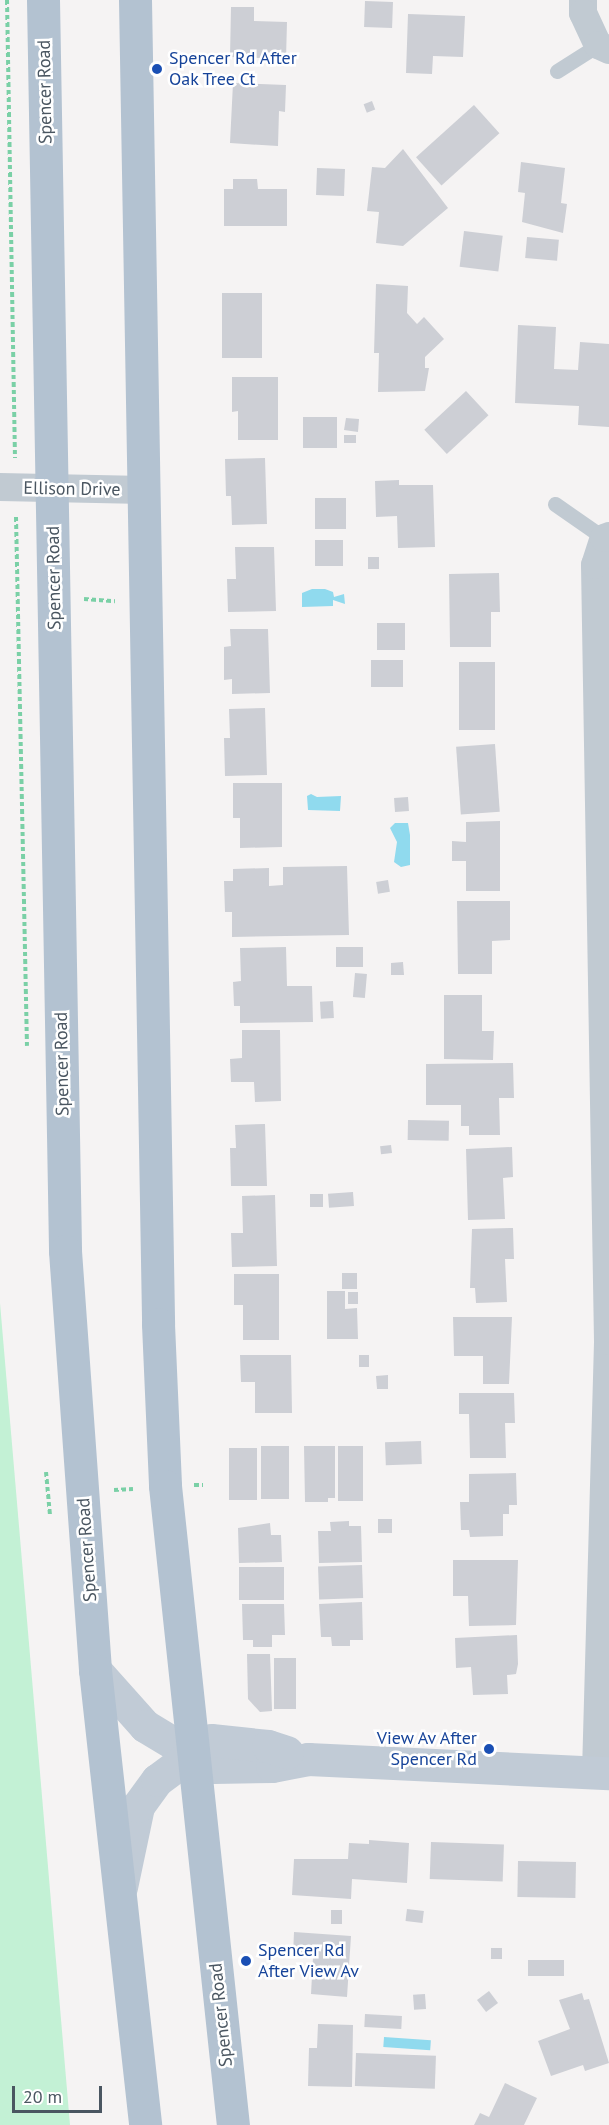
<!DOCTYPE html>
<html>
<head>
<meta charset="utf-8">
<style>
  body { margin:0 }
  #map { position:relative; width:609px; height:2125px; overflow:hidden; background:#f5f3f3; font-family:"PT Sans",sans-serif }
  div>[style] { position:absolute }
  .green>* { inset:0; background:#c3f1d5 }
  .water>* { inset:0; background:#90daee; transform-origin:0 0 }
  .building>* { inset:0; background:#cdcfd5; transform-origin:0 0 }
  .path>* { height:4px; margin-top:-2px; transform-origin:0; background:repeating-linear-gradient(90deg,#7ad0a6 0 4.5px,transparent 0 7.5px) }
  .lane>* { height:15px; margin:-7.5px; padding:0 7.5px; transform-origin:7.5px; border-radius:7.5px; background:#c1cad2 }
  .street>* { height:28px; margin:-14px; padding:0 14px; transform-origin:14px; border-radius:14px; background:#c1cad2 }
  .secondary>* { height:33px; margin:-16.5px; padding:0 16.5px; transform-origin:16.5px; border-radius:16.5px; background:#c1cbd6 }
  .primary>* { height:33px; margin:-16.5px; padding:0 16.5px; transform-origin:16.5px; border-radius:16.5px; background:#b3c2d1 }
  .dots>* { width:16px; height:16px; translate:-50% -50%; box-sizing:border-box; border:3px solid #fff; border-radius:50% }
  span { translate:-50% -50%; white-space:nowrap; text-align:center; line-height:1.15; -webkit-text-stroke:5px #fff; paint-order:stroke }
  .transit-label { font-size:18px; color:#164399 }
  .left { translate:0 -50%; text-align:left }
  .right { translate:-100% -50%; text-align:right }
  .street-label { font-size:18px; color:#4a5661 }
  .scale { position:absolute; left:12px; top:2086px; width:90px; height:27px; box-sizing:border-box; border:3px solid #4a5661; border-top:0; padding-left:8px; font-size:18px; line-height:21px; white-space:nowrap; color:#4a5661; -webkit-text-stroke:4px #fff; paint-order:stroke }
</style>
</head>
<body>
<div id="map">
  <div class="green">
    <div style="clip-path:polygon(0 1303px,70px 2125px,0 2125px)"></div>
  </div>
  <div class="water">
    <div style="clip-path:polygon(312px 589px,325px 589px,333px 592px,334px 597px,344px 594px,345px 604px,333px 600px,333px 606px,302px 607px,302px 593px)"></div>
    <div style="clip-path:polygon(311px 794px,317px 797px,341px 796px,340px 811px,308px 810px,307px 796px)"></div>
    <div style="clip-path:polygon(395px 823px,408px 823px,410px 835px,410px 865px,401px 867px,394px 862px,397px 842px,390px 828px)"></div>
    <div style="left:384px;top:2037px;width:47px;height:10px;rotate:4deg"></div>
  </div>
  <div class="building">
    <div style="left:365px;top:1px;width:28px;height:26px;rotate:2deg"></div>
    <div style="clip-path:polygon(231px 7px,254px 7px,254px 21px,287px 22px,286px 59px,230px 57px)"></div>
    <div style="clip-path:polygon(408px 14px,465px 16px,463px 57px,433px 56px,432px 74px,406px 73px)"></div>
    <div style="clip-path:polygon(233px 83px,286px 85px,285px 112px,279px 111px,278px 146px,230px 143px)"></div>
    <div style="left:372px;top:101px;width:9px;height:9px;rotate:69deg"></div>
    <div style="left:474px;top:105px;width:38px;height:78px;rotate:48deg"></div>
    <div style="clip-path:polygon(403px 149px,448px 208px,403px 246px,376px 243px,379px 212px,367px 211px,372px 167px,385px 168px)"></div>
    <div style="clip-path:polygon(521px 162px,565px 168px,561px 203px,567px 204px,563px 233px,522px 222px,525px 193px,518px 192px)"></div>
    <div style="left:317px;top:168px;width:28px;height:27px;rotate:2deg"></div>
    <div style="clip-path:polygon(233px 179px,257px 179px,258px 189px,287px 189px,287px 226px,224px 226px,224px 189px,233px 189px)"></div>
    <div style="left:464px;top:231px;width:39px;height:36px;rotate:7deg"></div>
    <div style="left:527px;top:237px;width:32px;height:21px;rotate:5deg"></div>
    <div style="clip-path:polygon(376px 284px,408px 286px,407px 313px,417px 324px,424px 317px,444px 339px,425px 357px,425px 368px,429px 368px,425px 391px,378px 392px,379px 353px,374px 353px)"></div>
    <div style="left:222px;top:293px;width:40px;height:65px"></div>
    <div style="clip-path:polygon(518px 325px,556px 327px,554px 369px,578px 370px,580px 342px,609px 344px,609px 427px,578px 425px,579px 406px,515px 403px)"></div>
    <div style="clip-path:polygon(232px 377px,278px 377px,278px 440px,238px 440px,238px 411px,232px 412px)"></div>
    <div style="left:466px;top:391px;width:33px;height:57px;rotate:47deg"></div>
    <div style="left:303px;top:417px;width:34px;height:31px"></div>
    <div style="clip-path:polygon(346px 418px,359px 419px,358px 432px,344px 430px)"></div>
    <div style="left:344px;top:435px;width:12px;height:8px"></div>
    <div style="clip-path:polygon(265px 458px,267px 524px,232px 525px,231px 496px,226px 496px,225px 459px)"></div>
    <div style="clip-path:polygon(399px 480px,399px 485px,433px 485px,435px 547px,398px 548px,397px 516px,376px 517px,375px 481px)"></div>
    <div style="left:315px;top:498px;width:31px;height:31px"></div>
    <div style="left:315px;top:540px;width:28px;height:26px"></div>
    <div style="clip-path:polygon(235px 547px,274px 547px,276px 611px,228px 612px,227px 579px,236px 579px)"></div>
    <div style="left:379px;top:557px;width:12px;height:11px;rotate:90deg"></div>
    <div style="clip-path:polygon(499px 573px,500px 612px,491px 612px,491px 647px,450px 647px,449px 574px)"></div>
    <div style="left:377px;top:623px;width:28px;height:27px"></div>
    <div style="clip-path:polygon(230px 629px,268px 629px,270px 693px,232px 694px,232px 679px,224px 680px,224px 647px,231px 646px)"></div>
    <div style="left:371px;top:660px;width:32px;height:27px"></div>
    <div style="left:459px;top:662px;width:36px;height:68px"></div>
    <div style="clip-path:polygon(265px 708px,267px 775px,225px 776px,224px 738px,230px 738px,229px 709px)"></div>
    <div style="left:495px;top:744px;width:68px;height:39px;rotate:86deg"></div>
    <div style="clip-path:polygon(233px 783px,282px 783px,282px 847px,240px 848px,240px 818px,233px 818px)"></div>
    <div style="left:408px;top:797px;width:14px;height:14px;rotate:86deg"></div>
    <div style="clip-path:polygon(500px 821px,500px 891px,466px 891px,466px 861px,452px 861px,452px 841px,466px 842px,466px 822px)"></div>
    <div style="clip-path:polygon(347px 866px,349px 935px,232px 937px,232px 912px,225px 912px,224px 881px,233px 881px,233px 869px,269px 868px,269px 886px,283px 885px,283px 867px)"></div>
    <div style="left:388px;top:880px;width:12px;height:12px;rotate:81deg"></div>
    <div style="clip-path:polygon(457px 901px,510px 901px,510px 940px,492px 941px,492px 974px,458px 974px)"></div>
    <div style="clip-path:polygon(286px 947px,287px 986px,312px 986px,313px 1022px,240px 1023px,240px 1006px,234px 1006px,233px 982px,241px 981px,240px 948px)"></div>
    <div style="left:336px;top:947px;width:27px;height:20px"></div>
    <div style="clip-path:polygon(403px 962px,404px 975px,391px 975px,391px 963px)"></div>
    <div style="left:355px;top:973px;width:12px;height:24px;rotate:5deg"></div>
    <div style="clip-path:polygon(444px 995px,482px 995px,482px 1031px,494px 1031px,493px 1060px,444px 1059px)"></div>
    <div style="left:333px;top:1001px;width:17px;height:13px;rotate:87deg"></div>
    <div style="clip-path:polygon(242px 1030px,280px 1030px,281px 1101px,255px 1102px,254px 1082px,231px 1082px,230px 1059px,242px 1058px)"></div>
    <div style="clip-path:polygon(513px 1063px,514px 1098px,499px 1098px,500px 1135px,469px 1135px,469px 1126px,461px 1126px,461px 1105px,426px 1105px,426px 1064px)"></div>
    <div style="left:408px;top:1120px;width:41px;height:20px;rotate:1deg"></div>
    <div style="clip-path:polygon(265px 1124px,267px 1186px,231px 1186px,230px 1148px,236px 1148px,235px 1125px)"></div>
    <div style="left:391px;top:1145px;width:8px;height:11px;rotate:83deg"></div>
    <div style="clip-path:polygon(512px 1147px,513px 1177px,503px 1178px,505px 1219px,468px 1220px,466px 1149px)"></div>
    <div style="left:353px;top:1192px;width:14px;height:25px;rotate:86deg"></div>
    <div style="left:310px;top:1194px;width:13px;height:13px"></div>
    <div style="clip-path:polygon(275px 1195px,277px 1266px,232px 1267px,231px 1233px,243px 1233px,242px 1196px)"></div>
    <div style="clip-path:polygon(513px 1228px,514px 1259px,505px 1259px,507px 1302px,476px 1303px,475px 1288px,470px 1288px,472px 1229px)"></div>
    <div style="left:342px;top:1273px;width:15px;height:16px"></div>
    <div style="clip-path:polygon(234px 1274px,279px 1274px,279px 1340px,243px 1340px,243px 1305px,234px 1305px)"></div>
    <div style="clip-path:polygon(327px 1291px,345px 1291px,345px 1309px,357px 1308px,358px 1339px,327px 1339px)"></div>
    <div style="left:348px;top:1292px;width:10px;height:12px"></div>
    <div style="clip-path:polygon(453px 1317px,512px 1317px,509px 1384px,483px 1384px,483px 1356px,454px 1356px)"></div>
    <div style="clip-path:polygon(240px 1355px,291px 1355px,292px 1413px,255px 1413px,255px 1382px,241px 1382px)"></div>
    <div style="left:359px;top:1355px;width:10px;height:12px"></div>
    <div style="clip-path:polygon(388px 1375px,388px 1389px,377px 1389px,376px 1376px)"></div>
    <div style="clip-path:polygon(459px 1393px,514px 1393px,515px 1423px,505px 1423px,506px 1458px,470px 1458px,469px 1414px,459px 1414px)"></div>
    <div style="left:421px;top:1441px;width:23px;height:36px;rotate:88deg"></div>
    <div style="left:261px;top:1446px;width:28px;height:53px"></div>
    <div style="clip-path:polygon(304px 1446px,335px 1446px,335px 1498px,328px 1498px,328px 1502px,305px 1502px)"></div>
    <div style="left:338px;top:1446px;width:25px;height:55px"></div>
    <div style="left:229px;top:1448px;width:28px;height:52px"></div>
    <div style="clip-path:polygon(516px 1473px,517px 1505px,509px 1505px,509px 1514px,503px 1514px,503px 1536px,470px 1537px,469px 1530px,461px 1530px,460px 1502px,469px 1502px,469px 1474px)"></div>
    <div style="left:378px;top:1519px;width:14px;height:14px"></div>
    <div style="clip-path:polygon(349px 1521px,349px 1526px,361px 1526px,362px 1562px,319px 1563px,318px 1531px,331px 1531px,330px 1522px)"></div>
    <div style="clip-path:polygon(270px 1523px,271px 1535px,281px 1535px,282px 1562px,239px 1563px,238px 1528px)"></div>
    <div style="clip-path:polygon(453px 1560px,518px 1560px,516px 1625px,469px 1626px,468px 1596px,453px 1596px)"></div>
    <div style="left:362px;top:1565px;width:33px;height:44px;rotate:88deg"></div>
    <div style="left:284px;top:1567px;width:33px;height:45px;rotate:90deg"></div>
    <div style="clip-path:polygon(362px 1602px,363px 1640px,350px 1640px,350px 1646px,332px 1646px,331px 1637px,321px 1637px,319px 1604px)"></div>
    <div style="clip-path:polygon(242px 1604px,284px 1604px,285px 1635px,272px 1635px,272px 1647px,253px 1647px,253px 1640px,243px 1640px)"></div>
    <div style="clip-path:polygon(517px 1635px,518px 1664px,516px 1674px,507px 1675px,508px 1694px,473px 1695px,471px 1667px,456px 1668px,455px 1638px)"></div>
    <div style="clip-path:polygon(247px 1654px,270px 1654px,272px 1711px,260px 1712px,248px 1699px)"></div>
    <div style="left:274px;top:1658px;width:22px;height:51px"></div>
    <div style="clip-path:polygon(369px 1840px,409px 1843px,407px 1883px,352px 1879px,351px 1899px,292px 1895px,294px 1859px,348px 1859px,349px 1843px,369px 1844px)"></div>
    <div style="left:431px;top:1842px;width:73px;height:37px;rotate:2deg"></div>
    <div style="left:518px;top:1861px;width:58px;height:36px;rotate:1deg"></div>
    <div style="left:407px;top:1909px;width:17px;height:12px;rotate:7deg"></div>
    <div style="left:331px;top:1910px;width:11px;height:14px"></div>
    <div style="clip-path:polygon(294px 1932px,351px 1936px,347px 1997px,311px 1994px,313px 1957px,293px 1956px)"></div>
    <div style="left:491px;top:1948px;width:11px;height:11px"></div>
    <div style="left:528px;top:1960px;width:36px;height:16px"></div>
    <div style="left:489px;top:1991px;width:15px;height:15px;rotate:53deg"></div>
    <div style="clip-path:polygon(582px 1993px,584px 2000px,589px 1999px,609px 2063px,585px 2071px,583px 2065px,551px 2076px,538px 2041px,570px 2029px,559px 2000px)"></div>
    <div style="left:425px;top:1994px;width:15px;height:12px;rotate:86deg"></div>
    <div style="left:365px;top:2014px;width:37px;height:13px;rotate:3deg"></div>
    <div style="clip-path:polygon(318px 2024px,353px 2025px,352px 2087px,308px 2086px,309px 2048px,317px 2048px)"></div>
    <div style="left:356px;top:2053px;width:80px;height:33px;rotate:2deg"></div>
    <div style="clip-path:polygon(505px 2083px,537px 2098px,524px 2125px,474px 2125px,480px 2113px,489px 2117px)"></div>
  </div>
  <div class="path">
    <div style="left:7px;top:0;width:458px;rotate:89deg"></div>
    <div style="left:16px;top:517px;width:529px;rotate:88.81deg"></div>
    <div style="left:84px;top:599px;width:31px;rotate:4deg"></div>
    <div style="left:46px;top:1472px;width:43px;rotate:84.7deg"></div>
    <div style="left:194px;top:1485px;width:9px"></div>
    <div style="left:114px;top:1490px;width:19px;rotate:-3deg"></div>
  </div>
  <div class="lane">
    <div style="left:557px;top:71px;width:49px;rotate:-32.4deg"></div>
    <div style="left:555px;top:504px;width:60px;rotate:34.8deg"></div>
  </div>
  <div class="street">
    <div style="left:583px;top:0;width:13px;rotate:90deg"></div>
    <div style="left:583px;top:13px;width:35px;rotate:65deg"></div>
    <div style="left:598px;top:45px;width:12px;rotate:24deg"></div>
    <div style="left:0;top:487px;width:144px;rotate:1.2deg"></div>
    <div style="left:596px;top:1772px;width:431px;rotate:-88.4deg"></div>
    <div style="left:608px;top:1341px;width:776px;rotate:-90.96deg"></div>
    <div style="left:595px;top:565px;width:28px;rotate:-72deg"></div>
    <div style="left:604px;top:538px;width:5px;rotate:-22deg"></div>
  </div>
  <div class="secondary">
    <div style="left:95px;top:1670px;width:75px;rotate:48.2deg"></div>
    <div style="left:145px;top:1726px;width:79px;rotate:31.1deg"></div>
    <div style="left:213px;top:1767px;width:59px;rotate:-1deg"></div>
    <div style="left:272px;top:1766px;width:37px;rotate:-11deg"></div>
    <div style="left:308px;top:1759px;width:301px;rotate:2.7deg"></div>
    <div style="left:121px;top:1887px;width:83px;rotate:-78.1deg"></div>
    <div style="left:138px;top:1806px;width:32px;rotate:-54deg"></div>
    <div style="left:157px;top:1780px;width:67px;rotate:-36.5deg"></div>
    <div style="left:211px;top:1740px;width:57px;rotate:6deg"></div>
    <div style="left:268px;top:1746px;width:20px;rotate:18deg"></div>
  </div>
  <div class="primary">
    <div style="left:43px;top:0;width:1251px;rotate:88.99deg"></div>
    <div style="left:65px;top:1251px;width:420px;rotate:85.9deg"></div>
    <div style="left:95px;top:1670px;width:458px;rotate:83.7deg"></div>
    <div style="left:135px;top:0;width:1324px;rotate:89deg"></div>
    <div style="left:158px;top:1324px;width:162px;rotate:87.5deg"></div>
    <div style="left:165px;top:1486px;width:643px;rotate:83.93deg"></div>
  </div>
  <div class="dots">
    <div style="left:157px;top:69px;background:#1a4fb4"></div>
    <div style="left:489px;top:1749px;background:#1a4fb4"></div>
    <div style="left:246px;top:1961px;background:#1a4fb4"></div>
  </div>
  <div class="transit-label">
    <span class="left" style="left:169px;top:69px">Spencer Rd After<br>Oak Tree Ct</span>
    <span class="right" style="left:477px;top:1749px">View Av After<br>Spencer Rd</span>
    <span class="left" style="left:258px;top:1961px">Spencer Rd<br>After View Av</span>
  </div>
  <div class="street-label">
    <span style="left:45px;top:92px;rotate:-91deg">Spencer Road</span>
    <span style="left:72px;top:489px;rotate:1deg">Ellison Drive</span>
    <span style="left:54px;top:578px;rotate:-91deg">Spencer Road</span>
    <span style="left:62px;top:1064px;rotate:-91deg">Spencer Road</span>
    <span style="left:87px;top:1550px;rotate:-94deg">Spencer Road</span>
    <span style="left:221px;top:2015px;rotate:-96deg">Spencer Road</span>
  </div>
  <div class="scale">20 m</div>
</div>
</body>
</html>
